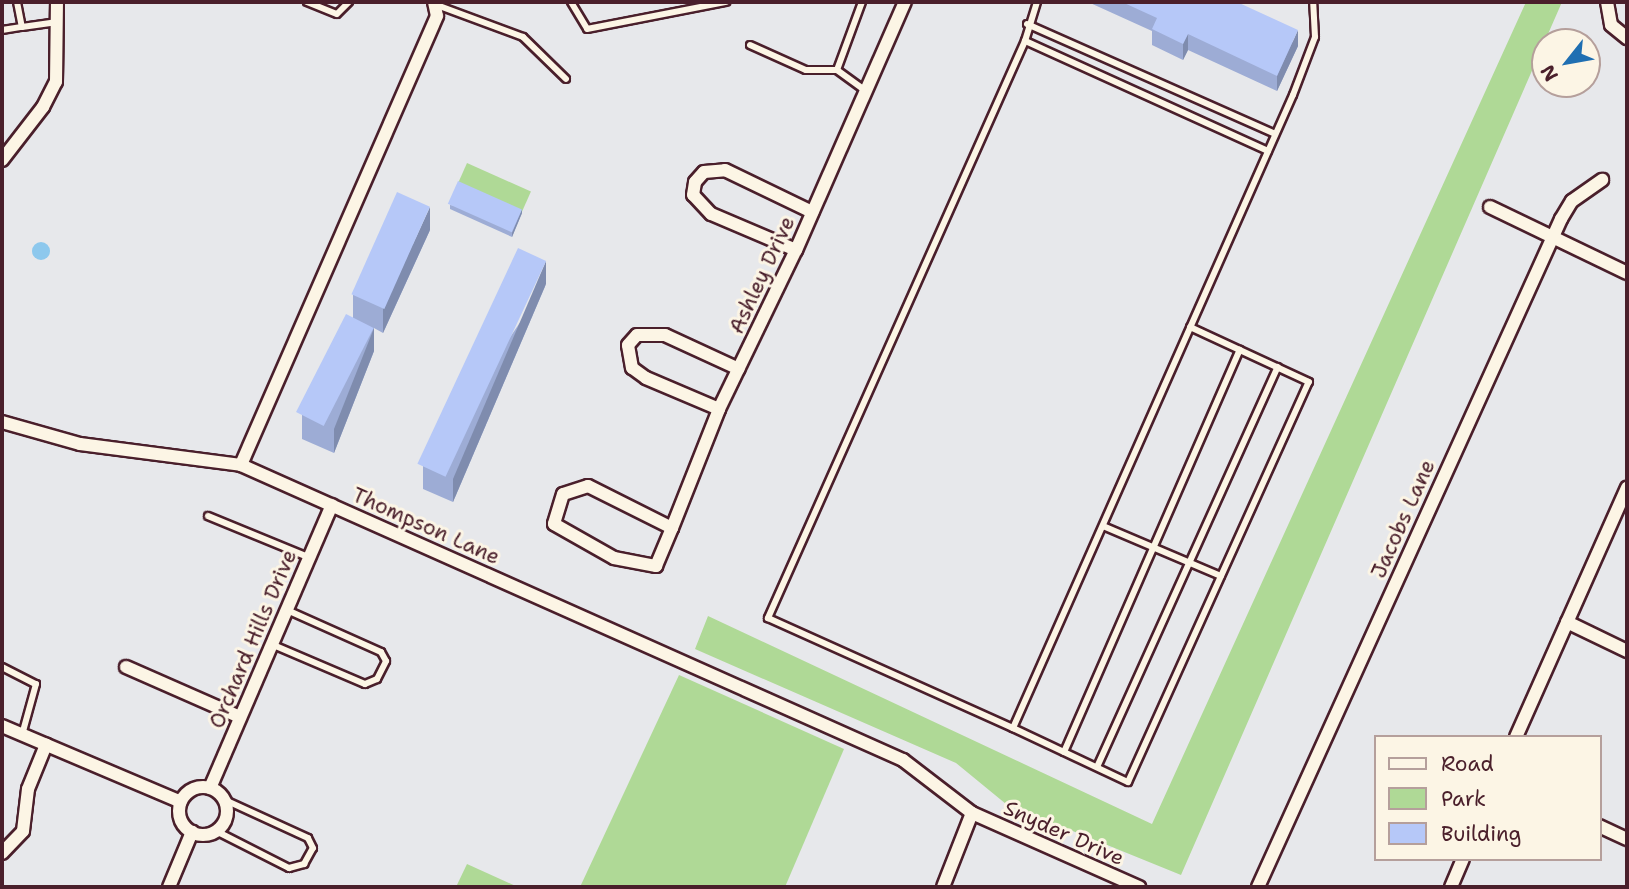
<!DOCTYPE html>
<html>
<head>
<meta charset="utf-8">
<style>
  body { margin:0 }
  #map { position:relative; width:1629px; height:889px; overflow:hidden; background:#e7e8eb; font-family:"Shantell Sans",sans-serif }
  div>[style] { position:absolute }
  .green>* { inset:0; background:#afd996; transform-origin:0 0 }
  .water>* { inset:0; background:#8dc8ed }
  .round { border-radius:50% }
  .roads { filter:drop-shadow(2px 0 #4a1f2b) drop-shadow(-2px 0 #4a1f2b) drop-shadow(0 2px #4a1f2b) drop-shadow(0 -2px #4a1f2b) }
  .lane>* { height:6px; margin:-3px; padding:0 3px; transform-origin:3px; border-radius:3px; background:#fcf5e5 }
  .street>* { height:12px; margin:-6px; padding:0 6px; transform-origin:6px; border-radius:6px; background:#fcf5e5 }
  .street>.ring { margin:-6px; padding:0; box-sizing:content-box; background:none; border:12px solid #fcf5e5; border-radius:50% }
  .wall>* { inset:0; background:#9dacd5 }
  .shaded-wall>* { inset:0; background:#7f8cae }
  .building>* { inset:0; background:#b6c8f8; transform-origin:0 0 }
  span { translate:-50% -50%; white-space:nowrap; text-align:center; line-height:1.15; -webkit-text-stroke:6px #fcf5e5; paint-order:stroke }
  .street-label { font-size:21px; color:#4a1f2b }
  .frame { position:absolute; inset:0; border:4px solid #4a1f2b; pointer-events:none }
  .legend { position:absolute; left:1374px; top:735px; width:228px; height:126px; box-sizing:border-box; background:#fcf5e5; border:2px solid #b59f9b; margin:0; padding:9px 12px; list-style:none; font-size:21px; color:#4a1f2b }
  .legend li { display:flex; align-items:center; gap:14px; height:35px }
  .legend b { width:35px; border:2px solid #b59f9b }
  .north { position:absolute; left:1531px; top:28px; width:70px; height:70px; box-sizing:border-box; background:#fcf5e5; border:2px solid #b59f9b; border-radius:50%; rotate:239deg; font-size:19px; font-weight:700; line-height:28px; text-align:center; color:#4a1f2b }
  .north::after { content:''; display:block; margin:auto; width:24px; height:32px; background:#1f6fb2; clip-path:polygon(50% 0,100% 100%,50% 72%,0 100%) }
</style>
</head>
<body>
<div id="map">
  <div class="green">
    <div style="clip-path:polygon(1526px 2px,1562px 2px,1181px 875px,1006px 804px,956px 763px,695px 649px,708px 616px,1152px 824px)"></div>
    <div style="left:467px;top:163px;width:70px;height:24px;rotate:24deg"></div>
    <div style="clip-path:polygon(679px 675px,844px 749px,785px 887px,580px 887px)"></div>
    <div style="clip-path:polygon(467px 864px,518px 887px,456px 887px)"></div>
  </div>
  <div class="water">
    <div class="round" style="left:32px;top:242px;width:18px;height:18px"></div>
  </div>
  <div class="roads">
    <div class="lane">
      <div style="left:17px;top:2px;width:25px;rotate:79deg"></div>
      <div style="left:22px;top:27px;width:34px;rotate:-8deg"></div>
      <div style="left:307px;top:2px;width:32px;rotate:22deg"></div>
      <div style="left:337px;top:14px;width:17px;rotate:-45deg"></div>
      <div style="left:571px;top:2px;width:31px;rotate:59deg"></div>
      <div style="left:587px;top:29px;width:142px;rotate:-11deg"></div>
      <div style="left:862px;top:2px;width:72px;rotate:110.2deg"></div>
      <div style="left:837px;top:70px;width:34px;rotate:36deg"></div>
      <div style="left:434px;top:4px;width:95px;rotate:20.3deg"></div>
      <div style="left:523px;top:37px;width:60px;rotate:44.3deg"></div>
      <div style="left:1027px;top:24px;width:271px;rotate:23.9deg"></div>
      <div style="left:2px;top:30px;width:20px;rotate:-9deg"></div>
      <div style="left:1025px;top:41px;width:41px;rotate:-72.9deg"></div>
      <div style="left:750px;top:45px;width:61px;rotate:24.1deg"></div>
      <div style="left:806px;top:70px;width:31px"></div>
      <div style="left:1268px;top:151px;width:267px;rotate:-155.6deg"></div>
      <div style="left:1025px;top:41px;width:632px;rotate:114.01deg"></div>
      <div style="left:768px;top:618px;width:269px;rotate:24.2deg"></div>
      <div style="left:1013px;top:728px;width:692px;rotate:-66.14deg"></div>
      <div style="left:1293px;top:95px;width:62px;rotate:-69.2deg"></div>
      <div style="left:1315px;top:37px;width:35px;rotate:-93deg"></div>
      <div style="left:208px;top:516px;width:108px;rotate:22.3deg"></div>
      <div style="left:1103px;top:526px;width:128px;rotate:23deg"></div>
      <div style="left:271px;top:644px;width:102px;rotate:23.1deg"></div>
      <div style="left:365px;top:684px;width:13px;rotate:-23deg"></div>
      <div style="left:377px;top:679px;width:20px;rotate:-63deg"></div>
      <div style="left:386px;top:661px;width:10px;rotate:-119deg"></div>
      <div style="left:381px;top:652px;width:103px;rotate:-155.9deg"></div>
      <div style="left:2px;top:667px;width:38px;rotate:27deg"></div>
      <div style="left:36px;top:684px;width:53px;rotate:105.4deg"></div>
      <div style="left:1013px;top:728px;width:127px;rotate:25.2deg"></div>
      <div style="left:1128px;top:782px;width:439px;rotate:-65.7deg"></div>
      <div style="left:1309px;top:382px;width:131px;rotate:-155.2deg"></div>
      <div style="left:1064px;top:752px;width:439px;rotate:-66.4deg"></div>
      <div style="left:1097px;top:767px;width:439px;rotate:-65.7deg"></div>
      <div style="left:216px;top:831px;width:82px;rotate:26.9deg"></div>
      <div style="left:289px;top:868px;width:16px;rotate:-15deg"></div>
      <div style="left:304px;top:864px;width:18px;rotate:-61deg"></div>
      <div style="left:313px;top:848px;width:11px;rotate:-117deg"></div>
      <div style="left:308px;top:838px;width:91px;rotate:-155.4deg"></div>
    </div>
    <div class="street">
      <div style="left:434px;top:2px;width:14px;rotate:78deg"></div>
      <div style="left:437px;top:16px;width:490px;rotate:113.6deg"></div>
      <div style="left:241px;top:465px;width:725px;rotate:24.02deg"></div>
      <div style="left:903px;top:760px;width:87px;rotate:37.5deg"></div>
      <div style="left:972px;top:813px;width:79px;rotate:111.4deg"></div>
      <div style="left:1607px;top:2px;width:23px;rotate:80deg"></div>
      <div style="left:1611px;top:25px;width:21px;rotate:39deg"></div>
      <div style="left:2px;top:160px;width:67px;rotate:-52.3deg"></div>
      <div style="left:43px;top:107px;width:28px;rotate:-63deg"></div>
      <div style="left:56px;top:82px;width:80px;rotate:-89.3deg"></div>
      <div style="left:1490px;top:207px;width:152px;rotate:25.7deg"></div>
      <div style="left:796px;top:250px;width:92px;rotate:-157deg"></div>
      <div style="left:711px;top:214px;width:26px;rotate:-133deg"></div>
      <div style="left:693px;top:195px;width:13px;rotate:-81deg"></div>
      <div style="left:695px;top:182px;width:13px;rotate:-48deg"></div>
      <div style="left:704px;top:172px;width:21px;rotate:-5deg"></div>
      <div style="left:725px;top:170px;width:97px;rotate:25.8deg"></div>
      <div style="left:719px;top:409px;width:79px;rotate:-157deg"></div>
      <div style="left:646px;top:378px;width:17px;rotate:-144deg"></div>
      <div style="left:632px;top:368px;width:23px;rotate:-100deg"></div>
      <div style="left:628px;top:345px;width:13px;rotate:-48deg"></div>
      <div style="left:637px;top:335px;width:28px"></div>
      <div style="left:665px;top:335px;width:81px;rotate:24.7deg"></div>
      <div style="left:2px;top:422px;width:81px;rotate:15.8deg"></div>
      <div style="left:80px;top:444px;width:162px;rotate:7.4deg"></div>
      <div style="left:672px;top:528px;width:94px;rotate:-153.4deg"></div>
      <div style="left:588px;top:486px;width:26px;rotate:162deg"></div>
      <div style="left:563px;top:494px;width:31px;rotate:107deg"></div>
      <div style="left:554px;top:524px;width:69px;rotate:29.5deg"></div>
      <div style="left:614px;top:558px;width:43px;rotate:10.8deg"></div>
      <div style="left:656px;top:566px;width:41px;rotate:-67.2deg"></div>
      <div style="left:672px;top:528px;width:128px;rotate:-68.4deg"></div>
      <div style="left:719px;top:409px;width:177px;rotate:-64.2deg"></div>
      <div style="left:796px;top:250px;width:271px;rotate:-66.3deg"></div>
      <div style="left:1567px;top:622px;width:67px;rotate:25.8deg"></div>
      <div style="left:126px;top:667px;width:124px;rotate:23.7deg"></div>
      <div style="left:2px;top:726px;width:194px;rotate:23deg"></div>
      <div style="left:1516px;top:737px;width:273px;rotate:-66deg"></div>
      <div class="ring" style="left:179px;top:787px;width:36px;height:36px"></div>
      <div style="left:210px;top:788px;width:308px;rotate:-66.7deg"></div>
      <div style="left:972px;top:813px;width:183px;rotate:23.9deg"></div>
      <div style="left:1599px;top:826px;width:31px;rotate:25deg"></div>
      <div style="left:2px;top:853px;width:30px;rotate:-46deg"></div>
      <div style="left:23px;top:831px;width:42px;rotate:-83.2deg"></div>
      <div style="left:28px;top:789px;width:48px;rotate:-67.8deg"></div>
      <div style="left:169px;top:887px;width:60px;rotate:-67.3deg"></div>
      <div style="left:1258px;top:887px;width:734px;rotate:-65.6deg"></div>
      <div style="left:1561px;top:219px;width:21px;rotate:-59deg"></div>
      <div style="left:1572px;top:201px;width:37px;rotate:-35deg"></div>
      <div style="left:1451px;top:887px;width:30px;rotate:-67deg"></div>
    </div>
  </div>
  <div class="wall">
    <div style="clip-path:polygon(1088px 2px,1237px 2px,1298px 46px,1277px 91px,1188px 50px,1183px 60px,1152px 45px,1152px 31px)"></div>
    <div style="clip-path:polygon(450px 205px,522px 213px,512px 237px,450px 209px)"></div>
    <div style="clip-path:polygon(430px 230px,383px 333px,374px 328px,374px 351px,334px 453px,302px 439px,302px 415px,353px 318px,353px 295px)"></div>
    <div style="clip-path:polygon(546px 284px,453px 502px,423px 489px,423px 466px)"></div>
  </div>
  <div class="shaded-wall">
    <div style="clip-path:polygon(1298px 30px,1298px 46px,1277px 91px,1277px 76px)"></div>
    <div style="clip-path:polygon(1188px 34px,1188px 50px,1183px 60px,1183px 44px)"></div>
    <div style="clip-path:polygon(430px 207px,430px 230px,383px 333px,383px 309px)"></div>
    <div style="clip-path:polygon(522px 209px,522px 213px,512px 237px,512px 233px)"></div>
    <div style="clip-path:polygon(546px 261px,546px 284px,453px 502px,453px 479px)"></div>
    <div style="clip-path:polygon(374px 328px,374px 351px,334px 453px,334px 429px)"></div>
  </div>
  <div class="building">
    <div style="clip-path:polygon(1122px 2px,1237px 2px,1298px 30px,1277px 76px,1188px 34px,1183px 44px,1152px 29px,1157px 18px)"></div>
    <div style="left:458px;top:181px;width:70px;height:25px;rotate:24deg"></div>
    <div style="left:397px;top:192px;width:36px;height:112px;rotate:24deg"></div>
    <div style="left:518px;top:248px;width:31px;height:238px;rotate:25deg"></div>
    <div style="left:346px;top:314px;width:31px;height:110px;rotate:27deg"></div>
  </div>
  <div class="street-label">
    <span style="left:762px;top:275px;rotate:-65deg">Ashley Drive</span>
    <span style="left:1403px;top:519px;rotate:-66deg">Jacobs Lane</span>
    <span style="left:426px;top:526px;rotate:24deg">Thompson Lane</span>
    <span style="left:253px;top:639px;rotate:-67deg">Orchard Hills Drive</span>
    <span style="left:1064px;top:833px;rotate:24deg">Snyder Drive</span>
  </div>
  <div class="frame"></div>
  <ul class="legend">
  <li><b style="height:9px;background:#fcf5e5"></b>Road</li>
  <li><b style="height:19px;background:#afd996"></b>Park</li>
  <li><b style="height:19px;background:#b6c8f8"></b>Building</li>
  </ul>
  <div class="north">N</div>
</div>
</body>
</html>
